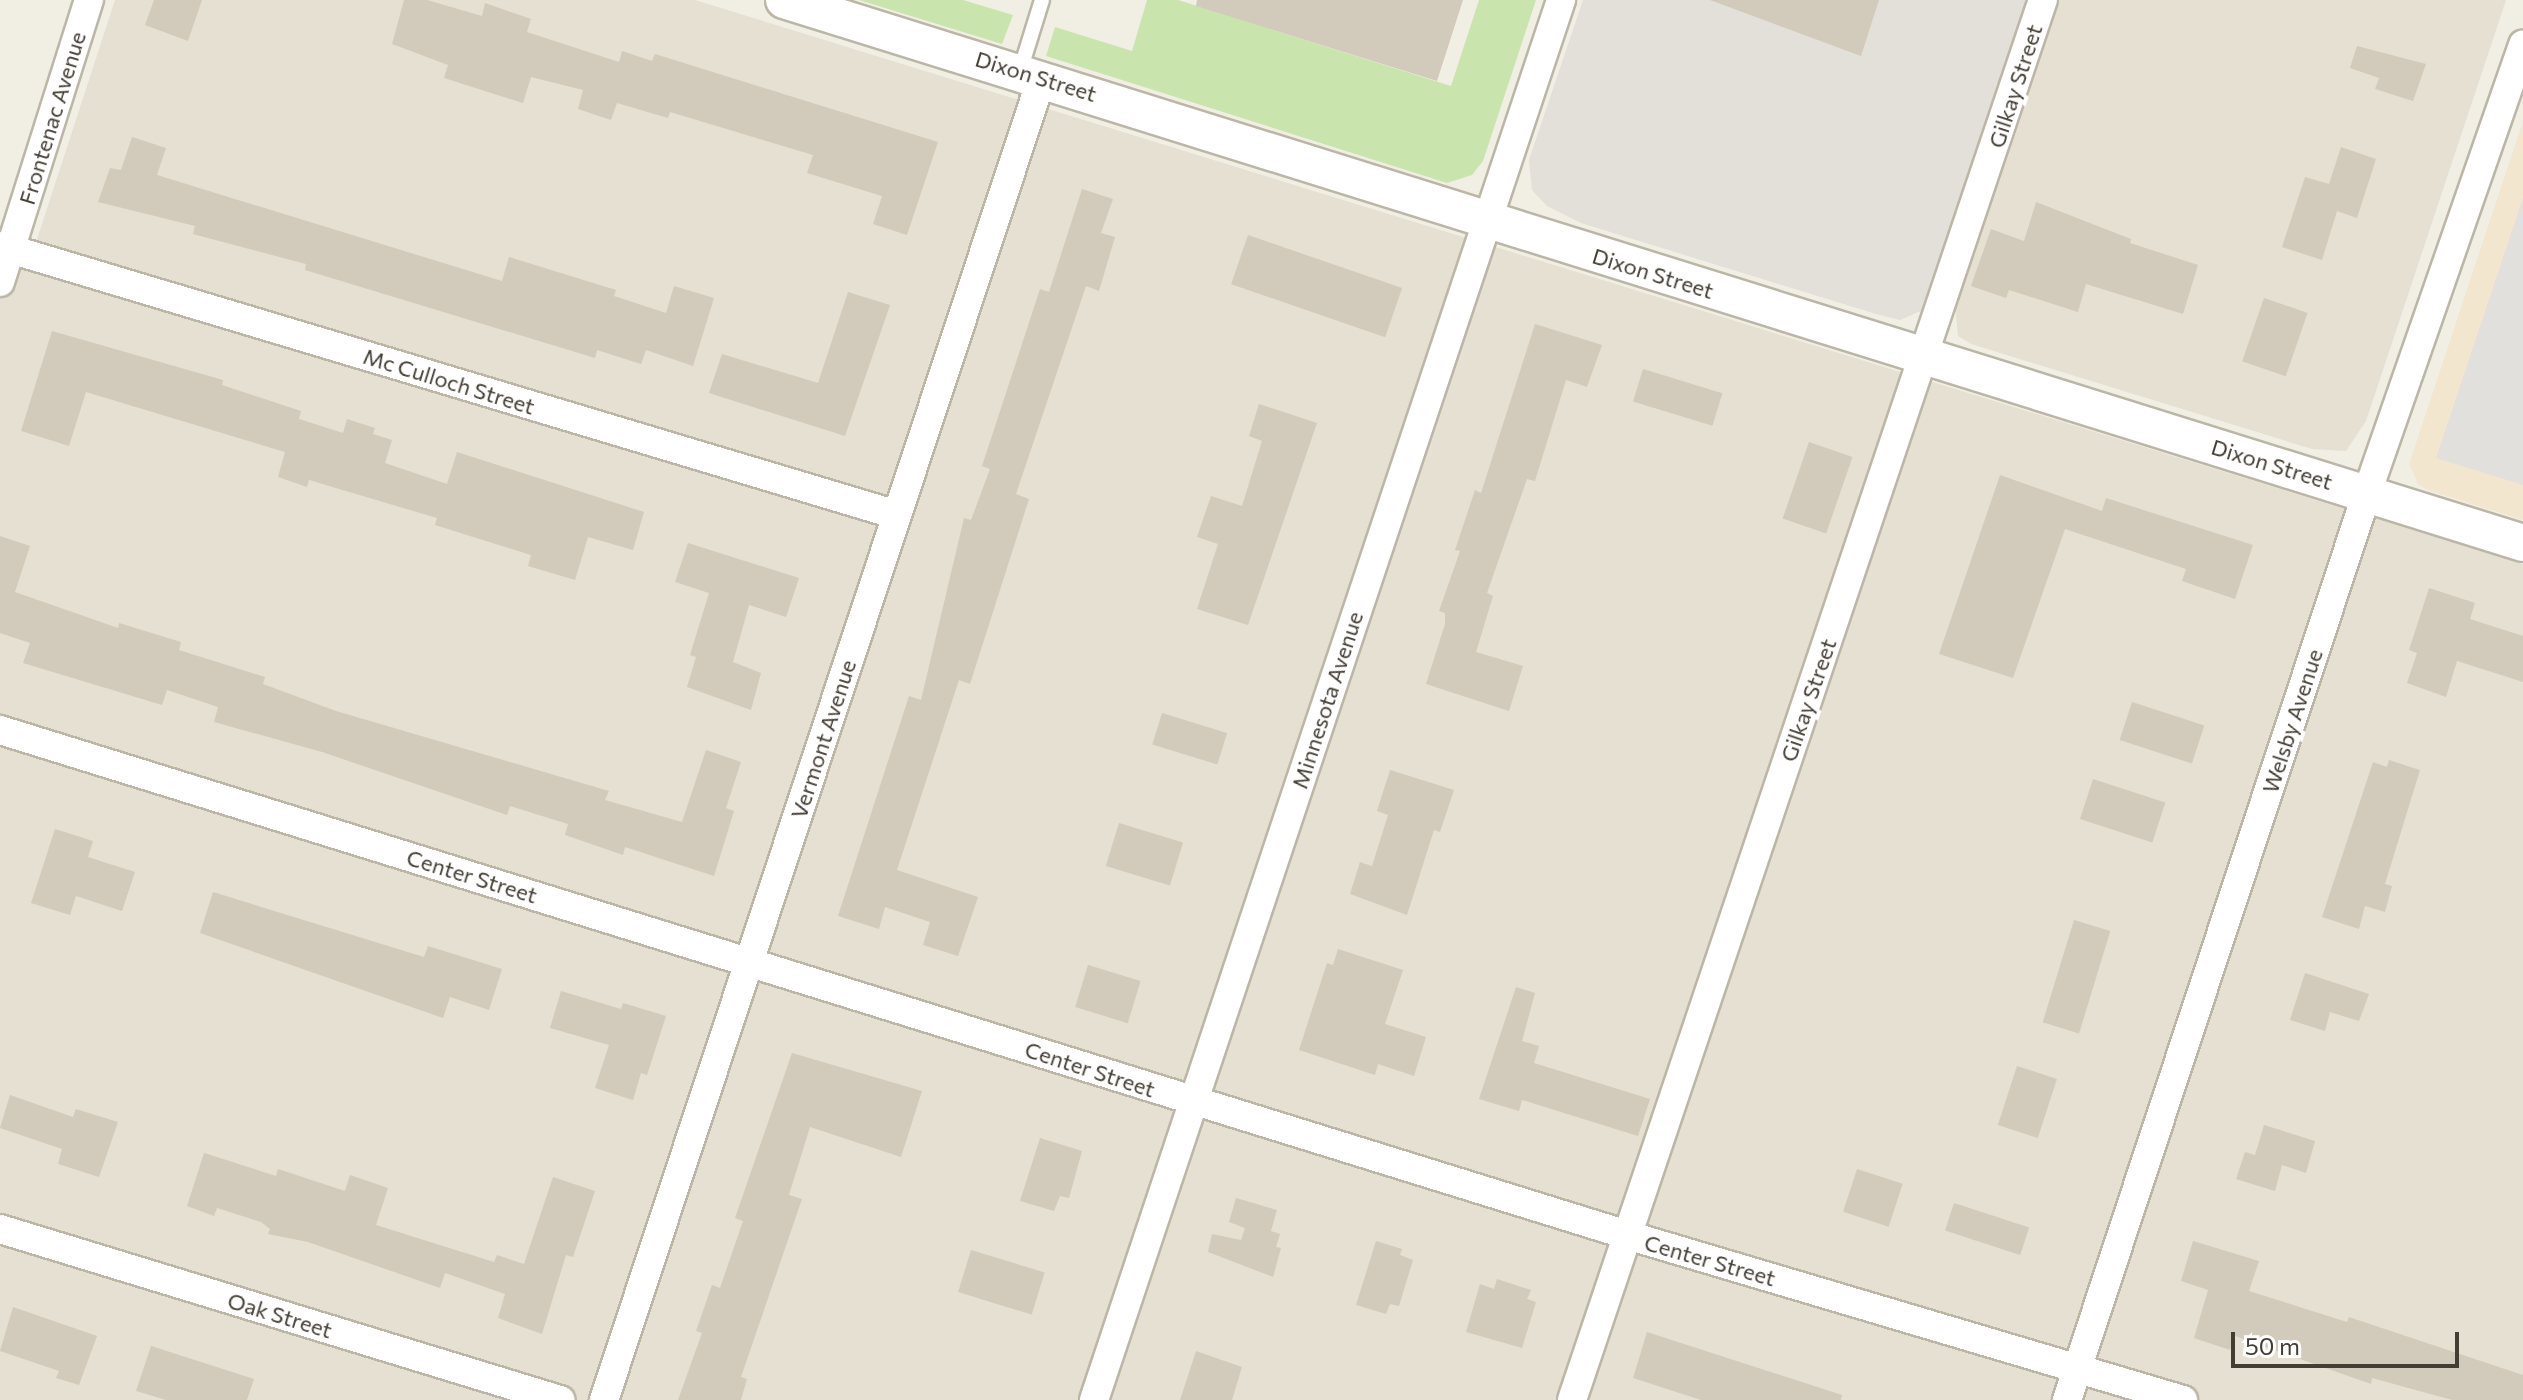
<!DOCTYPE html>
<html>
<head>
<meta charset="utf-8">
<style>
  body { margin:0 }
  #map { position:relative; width:2523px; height:1400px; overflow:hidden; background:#f1eee4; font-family:Commissioner,sans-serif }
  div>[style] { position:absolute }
  .residential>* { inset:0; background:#e5e0d2 }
  .commercial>* { inset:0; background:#f3e6cf }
  .industrial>* { inset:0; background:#e3dfd9 }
  .green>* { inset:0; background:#c9e5ad }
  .parking>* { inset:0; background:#e2e0dc }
  .building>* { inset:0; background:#d2caba; transform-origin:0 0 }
  .roads { filter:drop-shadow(2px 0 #bcb6a7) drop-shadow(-2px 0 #bcb6a7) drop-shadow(0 2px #bcb6a7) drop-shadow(0 -2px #bcb6a7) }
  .service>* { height:14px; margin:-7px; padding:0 7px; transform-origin:7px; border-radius:7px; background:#fff }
  .minor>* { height:28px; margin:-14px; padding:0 14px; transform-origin:14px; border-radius:14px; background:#fff }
  .tertiary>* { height:36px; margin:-18px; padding:0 18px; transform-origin:18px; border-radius:18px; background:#fff }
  span { translate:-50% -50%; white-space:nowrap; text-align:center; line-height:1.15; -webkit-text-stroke:8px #fff; paint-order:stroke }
  .street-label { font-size:22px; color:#433e34 }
  .scale { position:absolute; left:2231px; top:1332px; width:228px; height:36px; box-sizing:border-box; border:4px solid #433e34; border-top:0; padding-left:10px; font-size:24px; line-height:28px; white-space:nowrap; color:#433e34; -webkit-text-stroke:6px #fff; paint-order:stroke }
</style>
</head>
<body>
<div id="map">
  <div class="residential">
    <div style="clip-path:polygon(115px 0,695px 0,2523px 564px,2523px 1400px,0 1400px,0 263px,27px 270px)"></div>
    <div style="clip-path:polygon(2057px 0,2506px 0,2366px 421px,2346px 451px,2312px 449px,1971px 344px,1958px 336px,1955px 304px)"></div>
  </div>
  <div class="commercial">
    <div style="clip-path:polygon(2523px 121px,2523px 520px,2428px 490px,2418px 484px,2409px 464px)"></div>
  </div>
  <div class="industrial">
    <div style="clip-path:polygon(1583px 0,2030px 0,1923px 310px,1900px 320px,1876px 314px,1581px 223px,1547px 206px,1532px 190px,1529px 160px)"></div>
  </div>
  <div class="green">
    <div style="clip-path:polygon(859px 0,963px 0,1013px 15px,1002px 44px)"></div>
    <div style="clip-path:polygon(1147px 0,1178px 0,1451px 86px,1479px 0,1536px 0,1483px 161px,1472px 175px,1447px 183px,1046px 56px,1055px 27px,1132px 51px)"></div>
  </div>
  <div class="parking">
    <div style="clip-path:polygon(2523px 198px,2523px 485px,2436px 458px)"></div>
  </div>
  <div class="building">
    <div style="clip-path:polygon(154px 0,202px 0,188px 41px,145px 25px)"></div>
    <div style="clip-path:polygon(404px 0,427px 0,482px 16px,485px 3px,531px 19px,527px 32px,619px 62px,622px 51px,652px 61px,655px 54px,938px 142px,907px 235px,873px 224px,882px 196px,807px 173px,813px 155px,670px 112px,668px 118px,617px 103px,611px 120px,578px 109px,583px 90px,531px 77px,523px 103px,444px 78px,448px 65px,392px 44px)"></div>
    <div style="clip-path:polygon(1197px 0,1463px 0,1437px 81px,1196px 6px)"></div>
    <div style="clip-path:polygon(1710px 0,1879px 0,1861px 56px)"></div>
    <div style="clip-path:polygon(2357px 46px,2426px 64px,2413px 101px,2375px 89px,2379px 78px,2350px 68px)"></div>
    <div style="clip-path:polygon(132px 137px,166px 148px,157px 175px,502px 281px,509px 257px,616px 290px,614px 296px,666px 313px,674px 286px,714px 298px,693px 366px,646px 350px,641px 364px,597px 350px,595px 358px,305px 270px,306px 264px,193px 234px,195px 226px,98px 202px,110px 168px,121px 170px)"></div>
    <div style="clip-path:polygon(2341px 147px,2376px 159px,2357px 218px,2337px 211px,2322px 260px,2282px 247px,2305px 177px,2329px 184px)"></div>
    <div style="clip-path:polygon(1082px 189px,1113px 199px,1101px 233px,1115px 237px,1099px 291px,1086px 286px,1016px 494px,1029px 499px,970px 684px,959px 680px,897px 870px,978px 897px,958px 956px,923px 945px,930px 922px,885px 907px,879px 929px,838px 916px,909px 696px,921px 700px,964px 518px,971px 520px,990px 469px,982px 466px,1040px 289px,1049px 292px)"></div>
    <div style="clip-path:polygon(2036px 202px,2131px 239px,2130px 243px,2198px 265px,2183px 314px,2086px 284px,2078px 312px,2009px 290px,2006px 298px,1971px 286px,1991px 229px,2024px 241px)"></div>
    <div style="left:1248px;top:235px;width:163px;height:52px;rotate:19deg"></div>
    <div style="clip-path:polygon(848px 292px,890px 305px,845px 436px,709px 393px,722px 354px,818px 383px)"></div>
    <div style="left:2264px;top:298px;width:46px;height:67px;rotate:19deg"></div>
    <div style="clip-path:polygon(1535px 324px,1602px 345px,1587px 387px,1566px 380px,1535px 481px,1527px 479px,1487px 593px,1493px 596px,1476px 652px,1523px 666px,1509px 711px,1426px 684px,1445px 624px,1445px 613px,1439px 611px,1460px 551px,1455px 550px,1475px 490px,1481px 493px)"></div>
    <div style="clip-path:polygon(52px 331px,223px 380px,222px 385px,301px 411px,299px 419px,343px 433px,347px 419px,375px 428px,373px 434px,392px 440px,385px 463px,447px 484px,457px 452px,644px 512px,633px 550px,588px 537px,575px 580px,528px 566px,531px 555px,435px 525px,437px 518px,309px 480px,307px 487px,278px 477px,285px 452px,86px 392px,69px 446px,21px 431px)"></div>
    <div style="left:1643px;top:369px;width:83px;height:34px;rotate:17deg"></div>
    <div style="clip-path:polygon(1259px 404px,1317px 423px,1248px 625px,1197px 609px,1218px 544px,1197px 537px,1211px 496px,1242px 506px,1262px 441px,1249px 436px)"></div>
    <div style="left:1809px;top:442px;width:46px;height:81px;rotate:19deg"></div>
    <div style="clip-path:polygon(2000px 475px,2102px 511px,2106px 498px,2253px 545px,2235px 599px,2182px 581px,2186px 569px,2065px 529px,2013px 678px,1939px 654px)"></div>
    <div style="clip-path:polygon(0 536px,30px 546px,15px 592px,118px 628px,119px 623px,181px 642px,179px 650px,265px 677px,263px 684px,336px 711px,609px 791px,605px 800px,682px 822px,706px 750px,741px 762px,726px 808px,734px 811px,714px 876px,625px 847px,623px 855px,565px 835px,568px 824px,510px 806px,507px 815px,322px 752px,214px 722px,218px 707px,167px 690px,162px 705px,23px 663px,30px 643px,0 633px)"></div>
    <div style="clip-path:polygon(688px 543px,799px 578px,786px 617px,749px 605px,733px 662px,761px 673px,751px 710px,687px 687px,696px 657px,690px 655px,709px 593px,675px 582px)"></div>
    <div style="clip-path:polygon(2429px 588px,2475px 603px,2470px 619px,2523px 636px,2523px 682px,2457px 661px,2446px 697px,2407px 683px,2417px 653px,2409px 650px)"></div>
    <div style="left:2132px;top:702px;width:76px;height:40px;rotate:18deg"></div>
    <div style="left:1162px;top:713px;width:68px;height:33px;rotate:17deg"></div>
    <div style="clip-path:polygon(2389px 760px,2420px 770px,2385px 884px,2392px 886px,2385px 912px,2365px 906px,2359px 929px,2322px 917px,2373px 762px,2387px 767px)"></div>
    <div style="clip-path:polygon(1390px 770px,1454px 790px,1440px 832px,1434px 830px,1407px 915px,1350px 894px,1360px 862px,1372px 866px,1388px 815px,1377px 811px)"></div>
    <div style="left:2093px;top:779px;width:76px;height:42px;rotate:18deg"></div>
    <div style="left:1119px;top:823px;width:67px;height:45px;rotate:17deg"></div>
    <div style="clip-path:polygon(55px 829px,93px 841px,88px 857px,135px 872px,122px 911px,76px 896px,70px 915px,31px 903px)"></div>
    <div style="clip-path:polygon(213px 892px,424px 957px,428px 946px,502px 969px,489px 1010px,450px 997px,443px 1018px,200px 933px)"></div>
    <div style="left:2074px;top:920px;width:38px;height:107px;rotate:17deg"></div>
    <div style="clip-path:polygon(1338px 949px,1403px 970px,1385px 1024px,1426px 1037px,1414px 1076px,1378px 1064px,1375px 1075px,1299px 1050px,1327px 963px,1333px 965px)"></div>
    <div style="left:1088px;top:965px;width:55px;height:44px;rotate:17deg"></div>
    <div style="clip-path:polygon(2305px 973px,2369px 994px,2359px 1021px,2330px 1012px,2325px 1031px,2290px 1020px)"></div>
    <div style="clip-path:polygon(1516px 987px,1535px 993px,1522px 1041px,1539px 1046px,1534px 1063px,1650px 1099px,1638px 1136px,1522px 1100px,1519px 1111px,1479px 1099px)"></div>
    <div style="clip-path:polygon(561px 991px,621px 1009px,623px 1003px,666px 1016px,647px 1075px,641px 1073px,633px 1100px,595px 1088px,609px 1045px,550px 1028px)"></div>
    <div style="clip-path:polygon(792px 1053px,922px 1091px,901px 1157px,810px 1127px,789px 1195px,802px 1199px,741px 1377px,747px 1379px,741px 1400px,678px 1400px,702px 1333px,696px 1331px,712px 1285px,720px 1288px,743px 1221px,735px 1218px)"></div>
    <div style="left:2017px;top:1066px;width:42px;height:62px;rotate:18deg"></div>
    <div style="clip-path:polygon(10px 1095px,73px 1117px,76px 1109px,118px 1122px,99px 1177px,58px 1164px,62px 1149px,0 1128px)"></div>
    <div style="clip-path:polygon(2264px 1125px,2315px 1141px,2306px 1173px,2282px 1165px,2275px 1191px,2236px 1179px,2245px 1152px,2255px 1155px)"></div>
    <div style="clip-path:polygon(1040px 1138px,1082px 1151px,1069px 1198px,1060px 1196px,1054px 1211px,1020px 1201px)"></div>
    <div style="clip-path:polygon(204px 1153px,276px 1176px,278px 1169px,345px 1191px,350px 1175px,388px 1188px,376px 1225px,494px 1262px,497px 1255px,524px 1264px,553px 1177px,595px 1191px,573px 1257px,566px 1255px,542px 1334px,498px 1318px,505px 1294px,445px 1273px,440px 1288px,308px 1242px,268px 1234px,270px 1229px,261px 1222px,217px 1208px,214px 1216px,187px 1206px)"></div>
    <div style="left:1857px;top:1169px;width:48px;height:45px;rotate:18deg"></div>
    <div style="clip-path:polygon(1236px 1198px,1277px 1210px,1271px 1231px,1280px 1234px,1276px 1247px,1281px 1248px,1273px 1277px,1208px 1252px,1212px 1234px,1241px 1240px,1245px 1228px,1229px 1222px)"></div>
    <div style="left:1954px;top:1203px;width:79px;height:29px;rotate:18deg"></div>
    <div style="clip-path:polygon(1376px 1241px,1402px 1249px,1400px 1255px,1413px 1260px,1399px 1306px,1390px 1304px,1386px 1314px,1356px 1305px)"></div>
    <div style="clip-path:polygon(2193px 1241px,2259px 1261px,2249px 1291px,2347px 1322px,2349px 1317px,2523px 1375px,2523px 1400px,2452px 1400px,2372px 1378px,2371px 1384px,2235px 1336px,2230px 1350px,2194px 1338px,2208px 1290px,2181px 1281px)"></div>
    <div style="left:971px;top:1250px;width:77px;height:44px;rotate:17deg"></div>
    <div style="clip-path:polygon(1497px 1279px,1531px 1290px,1527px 1299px,1536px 1302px,1522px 1348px,1466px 1332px,1480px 1284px,1494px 1289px)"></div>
    <div style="clip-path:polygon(13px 1307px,97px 1336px,79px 1385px,56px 1378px,59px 1371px,0 1351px)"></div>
    <div style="clip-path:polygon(1647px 1332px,1842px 1395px,1841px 1400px,1701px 1400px,1633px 1378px)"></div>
    <div style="clip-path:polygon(151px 1346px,254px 1379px,247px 1400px,166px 1400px,136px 1391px)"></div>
    <div style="clip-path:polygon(1196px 1351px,1242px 1367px,1232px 1400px,1180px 1400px)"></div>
  </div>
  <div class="roads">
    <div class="service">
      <div style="left:1020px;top:71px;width:74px;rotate:-72.8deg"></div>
    </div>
    <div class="minor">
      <div style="left:0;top:246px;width:936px;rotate:16.69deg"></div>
      <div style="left:0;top:282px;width:296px;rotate:-72.5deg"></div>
      <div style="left:0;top:730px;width:1704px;rotate:17.24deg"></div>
      <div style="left:1627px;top:1235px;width:580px;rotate:16.53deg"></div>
      <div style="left:0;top:1229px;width:586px;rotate:16.98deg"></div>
      <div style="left:604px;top:1400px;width:1394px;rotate:-71.68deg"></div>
      <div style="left:1094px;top:1400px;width:1476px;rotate:-71.55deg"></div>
      <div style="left:1572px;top:1400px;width:1477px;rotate:-71.41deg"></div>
      <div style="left:2067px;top:1400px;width:955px;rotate:-71.7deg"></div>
      <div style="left:2367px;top:493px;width:475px;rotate:-70.8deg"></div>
    </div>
    <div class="tertiary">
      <div style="left:784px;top:0;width:1822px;rotate:17.34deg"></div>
    </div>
  </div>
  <div class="street-label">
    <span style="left:1036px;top:76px;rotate:17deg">Dixon Street</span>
    <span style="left:2015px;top:86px;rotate:-72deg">Gilkay Street</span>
    <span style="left:52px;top:118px;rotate:-73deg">Frontenac Avenue</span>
    <span style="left:1653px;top:273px;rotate:17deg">Dixon Street</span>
    <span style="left:449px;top:381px;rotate:17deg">Mc Culloch Street</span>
    <span style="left:2272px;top:464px;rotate:17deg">Dixon Street</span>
    <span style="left:1327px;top:700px;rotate:-72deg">Minnesota Avenue</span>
    <span style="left:1808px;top:700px;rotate:-71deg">Gilkay Street</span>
    <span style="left:2292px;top:721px;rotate:-72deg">Welsby Avenue</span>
    <span style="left:823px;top:739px;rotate:-72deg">Vermont Avenue</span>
    <span style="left:472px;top:876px;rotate:17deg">Center Street</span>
    <span style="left:1090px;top:1069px;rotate:18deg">Center Street</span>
    <span style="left:1710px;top:1260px;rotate:16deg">Center Street</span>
    <span style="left:280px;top:1315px;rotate:17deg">Oak Street</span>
  </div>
  <div class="scale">50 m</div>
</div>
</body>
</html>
